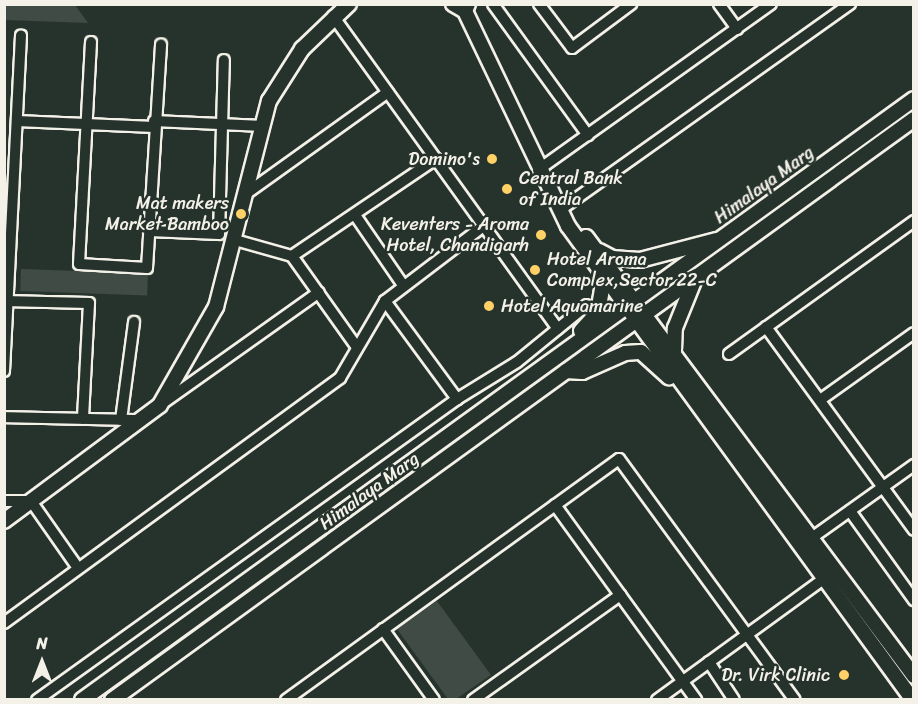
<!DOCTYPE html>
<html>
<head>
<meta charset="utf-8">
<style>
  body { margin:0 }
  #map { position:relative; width:918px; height:704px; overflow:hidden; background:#26332d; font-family:Sriracha,sans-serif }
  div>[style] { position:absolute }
  .green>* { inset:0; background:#414b45; transform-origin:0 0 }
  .roads { filter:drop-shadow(2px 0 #f4f1e8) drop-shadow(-2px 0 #f4f1e8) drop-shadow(0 2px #f4f1e8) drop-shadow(0 -2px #f4f1e8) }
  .street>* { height:10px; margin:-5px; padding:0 5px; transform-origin:5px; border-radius:5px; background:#26332d }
  .secondary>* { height:14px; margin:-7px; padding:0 7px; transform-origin:7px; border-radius:7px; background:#26332d }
  .dots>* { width:16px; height:16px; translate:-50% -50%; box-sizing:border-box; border:3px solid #26332d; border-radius:50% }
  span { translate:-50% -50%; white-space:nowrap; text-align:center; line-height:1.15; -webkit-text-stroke:5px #26332d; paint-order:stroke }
  .poi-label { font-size:18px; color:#f4f1e8 }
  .right { translate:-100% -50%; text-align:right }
  .left { translate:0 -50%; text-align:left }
  .street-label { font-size:18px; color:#f4f1e8 }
  .frame { position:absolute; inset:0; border:6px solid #f4f1e8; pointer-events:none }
  .north { position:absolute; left:12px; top:632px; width:60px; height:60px; -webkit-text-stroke:4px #26332d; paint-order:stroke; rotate:0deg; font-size:16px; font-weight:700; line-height:24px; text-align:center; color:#f4f1e8 }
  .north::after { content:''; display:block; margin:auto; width:21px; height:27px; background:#f4f1e8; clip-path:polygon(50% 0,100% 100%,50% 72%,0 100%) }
</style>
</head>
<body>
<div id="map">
  <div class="green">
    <div style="clip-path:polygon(75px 5px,88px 23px,5px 20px,5px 5px)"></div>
    <div style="left:21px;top:269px;width:127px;height:22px;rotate:2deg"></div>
    <div style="clip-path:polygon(437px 601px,491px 675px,456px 699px,448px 699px,397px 629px)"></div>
  </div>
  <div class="roads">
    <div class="street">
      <div style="left:493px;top:4px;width:162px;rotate:54.1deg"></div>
      <div style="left:539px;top:4px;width:55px;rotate:53.1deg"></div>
      <div style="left:572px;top:48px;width:74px;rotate:-36.7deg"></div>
      <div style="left:719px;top:4px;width:31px;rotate:54deg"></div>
      <div style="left:333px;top:16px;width:385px;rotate:54.3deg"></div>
      <div style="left:91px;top:42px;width:222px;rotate:93.1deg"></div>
      <div style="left:79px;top:264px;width:68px;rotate:3.4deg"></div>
      <div style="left:147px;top:268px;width:224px;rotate:-86.4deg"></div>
      <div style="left:17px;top:121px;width:137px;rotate:2.5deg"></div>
      <div style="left:154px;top:121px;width:109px;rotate:2.6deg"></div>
      <div style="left:538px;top:170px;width:286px;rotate:-35.5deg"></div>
      <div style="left:247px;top:193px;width:173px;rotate:-35.6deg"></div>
      <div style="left:560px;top:210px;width:356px;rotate:-35.4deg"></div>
      <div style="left:355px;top:215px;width:85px;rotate:55.6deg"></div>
      <div style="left:149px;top:231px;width:70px;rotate:2.5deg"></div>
      <div style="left:219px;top:234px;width:174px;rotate:-88.4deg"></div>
      <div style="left:235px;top:240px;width:59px;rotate:15.7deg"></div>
      <div style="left:292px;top:256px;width:110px;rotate:54.6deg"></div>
      <div style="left:292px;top:256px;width:174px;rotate:-34deg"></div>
      <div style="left:4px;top:301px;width:85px;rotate:1.3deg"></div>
      <div style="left:89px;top:303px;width:116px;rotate:93deg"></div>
      <div style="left:385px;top:301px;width:122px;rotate:53.7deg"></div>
      <div style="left:766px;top:327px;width:251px;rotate:53.9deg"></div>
      <div style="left:729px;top:354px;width:228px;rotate:-35.7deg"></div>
      <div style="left:4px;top:371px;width:336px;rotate:-87.1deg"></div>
      <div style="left:820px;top:400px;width:115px;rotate:-35.5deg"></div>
      <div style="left:163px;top:403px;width:191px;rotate:-35.4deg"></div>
      <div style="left:4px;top:417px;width:136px;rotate:1.3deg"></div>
      <div style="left:121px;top:420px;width:99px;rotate:-82.4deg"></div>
      <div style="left:4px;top:501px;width:27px"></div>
      <div style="left:31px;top:501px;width:82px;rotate:55deg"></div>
      <div style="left:555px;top:505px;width:241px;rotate:54.1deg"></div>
      <div style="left:850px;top:511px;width:110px;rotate:54.3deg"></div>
      <div style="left:806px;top:542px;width:133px;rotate:-35.5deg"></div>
      <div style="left:4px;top:623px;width:416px;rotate:-36.1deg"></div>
      <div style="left:340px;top:378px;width:89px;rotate:-59.7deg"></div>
      <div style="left:385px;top:301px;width:122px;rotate:-37.3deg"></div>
      <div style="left:383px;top:629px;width:87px;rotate:54.3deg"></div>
      <div style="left:709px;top:662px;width:45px;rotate:56.7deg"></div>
      <div style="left:37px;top:700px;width:517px;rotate:-35.63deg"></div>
      <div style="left:457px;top:399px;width:70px;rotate:-31.7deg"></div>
      <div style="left:517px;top:362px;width:90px;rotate:-39.2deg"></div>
      <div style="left:286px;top:700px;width:411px;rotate:-35.9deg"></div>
      <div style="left:619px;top:459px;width:298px;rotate:53.9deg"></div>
      <div style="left:473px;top:700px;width:181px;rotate:-35.5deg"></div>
      <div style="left:657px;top:700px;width:213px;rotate:-36deg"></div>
    </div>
    <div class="secondary">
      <div style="left:453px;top:4px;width:14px;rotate:30deg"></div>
      <div style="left:465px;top:11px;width:8px;rotate:-67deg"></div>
      <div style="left:465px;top:11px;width:238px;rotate:64.4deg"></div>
      <div style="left:568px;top:226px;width:586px;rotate:53.95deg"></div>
      <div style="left:586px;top:237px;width:548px;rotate:53.23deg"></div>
      <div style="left:599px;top:251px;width:15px;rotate:28deg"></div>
      <div style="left:612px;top:258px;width:28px;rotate:4deg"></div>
      <div style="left:640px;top:260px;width:79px;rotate:-14.7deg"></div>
      <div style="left:581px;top:331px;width:25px;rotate:-48deg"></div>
      <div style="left:598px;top:312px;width:36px;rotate:-80deg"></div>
      <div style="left:674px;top:351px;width:23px;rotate:-88deg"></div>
      <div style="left:675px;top:328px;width:56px;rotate:-68deg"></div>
      <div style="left:566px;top:371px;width:16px;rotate:4deg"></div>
      <div style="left:582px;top:372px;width:47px;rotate:-23.8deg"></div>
      <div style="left:625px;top:353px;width:16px;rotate:-4deg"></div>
      <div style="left:641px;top:352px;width:38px;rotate:42deg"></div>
      <div style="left:4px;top:521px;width:194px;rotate:-36.6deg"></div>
      <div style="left:160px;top:405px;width:113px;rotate:-60.3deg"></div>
      <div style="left:216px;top:307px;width:213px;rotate:-75.6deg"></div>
      <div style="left:269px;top:101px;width:62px;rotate:-57.6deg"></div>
      <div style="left:302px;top:49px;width:65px;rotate:-43.8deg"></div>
      <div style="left:82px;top:700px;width:1026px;rotate:-35.84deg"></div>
      <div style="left:112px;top:700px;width:990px;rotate:-35.92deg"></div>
    </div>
  </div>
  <div class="dots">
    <div style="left:492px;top:159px;background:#ffd166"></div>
    <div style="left:507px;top:189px;background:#ffd166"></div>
    <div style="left:241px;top:214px;background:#ffd166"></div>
    <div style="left:541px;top:235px;background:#ffd166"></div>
    <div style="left:535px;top:270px;background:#ffd166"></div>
    <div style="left:489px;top:306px;background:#ffd166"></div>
    <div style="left:844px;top:675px;background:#ffd166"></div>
  </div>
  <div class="poi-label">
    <span class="right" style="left:480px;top:159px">Domino's</span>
    <span class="left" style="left:519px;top:189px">Central Bank<br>of India</span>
    <span class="right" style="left:229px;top:214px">Mat makers<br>Market Bamboo</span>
    <span class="right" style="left:529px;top:235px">Keventers - Aroma<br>Hotel, Chandigarh</span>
    <span class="left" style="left:547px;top:270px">Hotel Aroma<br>Complex,Sector 22-C</span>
    <span class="left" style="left:501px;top:306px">Hotel Aquamarine</span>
    <span class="right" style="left:830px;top:675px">Dr. Virk Clinic</span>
  </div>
  <div class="street-label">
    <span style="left:764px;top:185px;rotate:-36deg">Himalaya Marg</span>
    <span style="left:369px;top:491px;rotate:-36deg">Himalaya Marg</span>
  </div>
  <div class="frame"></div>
  <div class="north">N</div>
</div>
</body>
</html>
